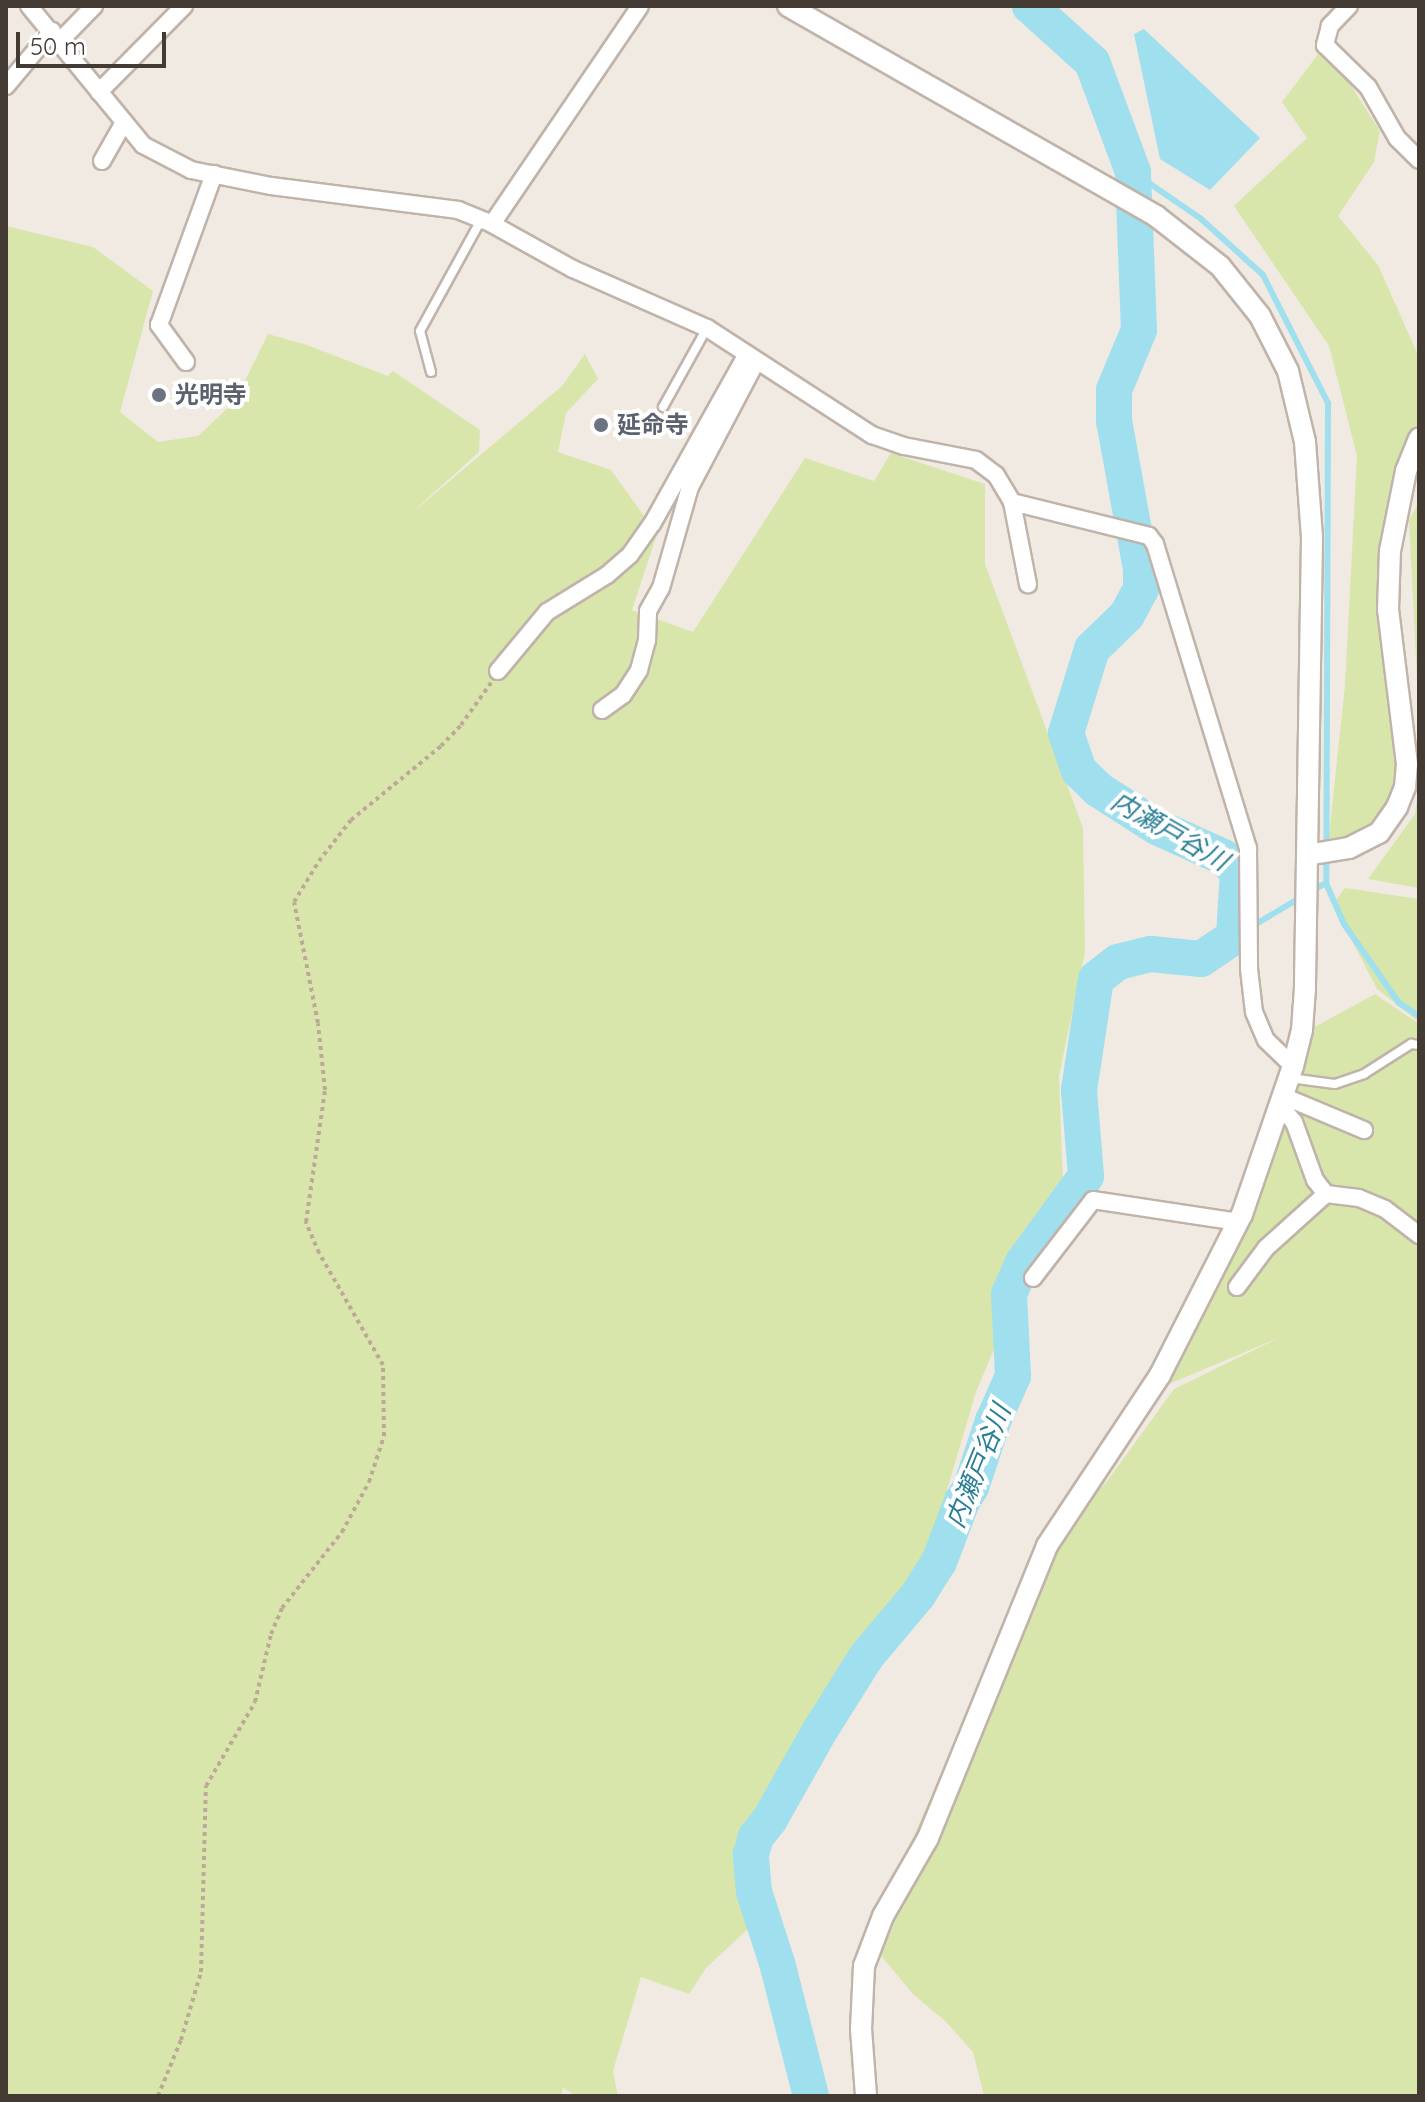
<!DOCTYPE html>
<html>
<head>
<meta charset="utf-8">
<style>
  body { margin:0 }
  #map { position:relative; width:1425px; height:2102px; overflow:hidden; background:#f1eae3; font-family:Quicksand,"Noto Sans JP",sans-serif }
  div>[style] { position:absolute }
  .green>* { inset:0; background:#d8e6ac }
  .water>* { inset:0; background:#9fdfee }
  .stream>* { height:6px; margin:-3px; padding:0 3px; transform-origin:3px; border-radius:3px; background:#9fdfee }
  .river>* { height:36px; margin:-18px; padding:0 18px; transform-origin:18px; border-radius:18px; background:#9fdfee }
  .path>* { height:4px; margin-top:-2px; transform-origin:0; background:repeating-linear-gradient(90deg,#bea998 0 4px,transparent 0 8px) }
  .roads { filter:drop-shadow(2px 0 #c0b3a9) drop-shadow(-2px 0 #c0b3a9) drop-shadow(0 2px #c0b3a9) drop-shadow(0 -2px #c0b3a9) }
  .service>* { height:8px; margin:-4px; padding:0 4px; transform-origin:4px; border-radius:4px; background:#fff }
  .minor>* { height:16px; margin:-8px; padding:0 8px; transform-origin:8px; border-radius:8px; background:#fff }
  .tertiary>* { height:20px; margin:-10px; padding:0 10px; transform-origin:10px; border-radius:10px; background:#fff }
  .dots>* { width:22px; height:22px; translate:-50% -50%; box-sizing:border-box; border:4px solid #fff; border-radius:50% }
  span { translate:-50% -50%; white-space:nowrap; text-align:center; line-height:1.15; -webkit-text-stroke:8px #fff; paint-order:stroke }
  .worship-label { font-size:24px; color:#5b616d; font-weight:700 }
  .left { translate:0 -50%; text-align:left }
  .water-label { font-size:26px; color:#2a7f96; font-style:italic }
  .frame { position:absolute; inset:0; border:8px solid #433a34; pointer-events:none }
  .scale { position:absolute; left:16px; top:32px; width:150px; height:36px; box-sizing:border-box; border:4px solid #433a34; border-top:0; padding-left:10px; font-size:24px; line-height:28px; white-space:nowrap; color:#433a34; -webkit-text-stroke:6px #fff; paint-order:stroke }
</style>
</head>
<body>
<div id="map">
  <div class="green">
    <div style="clip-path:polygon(1325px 45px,1380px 131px,1374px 162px,1338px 216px,1378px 265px,1419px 357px,1419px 446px,1393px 528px,1405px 787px,1377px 825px,1328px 845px,1345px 685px,1357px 456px,1329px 346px,1234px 206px,1307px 138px,1282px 102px)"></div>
    <div style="clip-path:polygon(6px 226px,93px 247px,153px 291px,120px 412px,158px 442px,198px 436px,235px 401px,268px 334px,307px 345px,388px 376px,393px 371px,480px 430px,479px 452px,407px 517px,562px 386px,585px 354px,598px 379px,566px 413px,558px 452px,611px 470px,657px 534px,632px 610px,693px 632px,805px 458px,874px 481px,891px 453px,985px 484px,985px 564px,1083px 828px,1085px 952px,1059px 1076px,1063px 1185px,976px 1392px,923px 1571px,750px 1834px,752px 1909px,748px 1929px,706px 1968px,689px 1994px,641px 1977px,613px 2071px,618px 2096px,577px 2096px,563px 2088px,561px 2096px,6px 2096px)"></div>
    <div style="clip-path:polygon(1419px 502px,1419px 720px,1409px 520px)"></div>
    <div style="clip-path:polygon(1419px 782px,1419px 888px,1368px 879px,1415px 814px)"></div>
    <div style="clip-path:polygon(1345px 888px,1419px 899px,1419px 1022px,1377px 989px,1333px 904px)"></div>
    <div style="clip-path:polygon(1375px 994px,1419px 1024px,1419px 2096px,984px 2096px,973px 2052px,945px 2021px,913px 1994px,867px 1939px,962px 1729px,1058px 1535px,1108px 1480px,1174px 1389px,1281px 1337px,1169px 1384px,1275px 1154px,1311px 1029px)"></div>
  </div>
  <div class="water">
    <div style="clip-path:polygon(1144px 29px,1260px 138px,1210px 190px,1160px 159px,1134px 34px)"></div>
  </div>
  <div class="stream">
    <div style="left:1133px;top:172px;width:81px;rotate:34.5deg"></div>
    <div style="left:1200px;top:218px;width:85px;rotate:42.1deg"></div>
    <div style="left:1263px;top:275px;width:144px;rotate:63.1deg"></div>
    <div style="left:1328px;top:403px;width:480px;rotate:90.2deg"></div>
    <div style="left:1313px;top:890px;width:15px;rotate:-28deg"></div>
    <div style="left:1326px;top:883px;width:45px;rotate:66.3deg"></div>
    <div style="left:1344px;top:924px;width:96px;rotate:55.2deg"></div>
    <div style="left:1399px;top:1003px;width:24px;rotate:33deg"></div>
    <div style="left:1234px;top:937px;width:80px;rotate:-30.7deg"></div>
  </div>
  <div class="river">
    <div style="left:811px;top:2096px;width:137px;rotate:-104.3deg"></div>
    <div style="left:777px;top:1963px;width:75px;rotate:-107.9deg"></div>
    <div style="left:754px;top:1892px;width:38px;rotate:-95deg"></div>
    <div style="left:751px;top:1854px;width:18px;rotate:-74deg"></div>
    <div style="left:756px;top:1837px;width:23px;rotate:-52deg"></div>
    <div style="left:770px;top:1819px;width:100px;rotate:-60.6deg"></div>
    <div style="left:819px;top:1732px;width:89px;rotate:-57.9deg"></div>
    <div style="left:866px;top:1657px;width:81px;rotate:-50deg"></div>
    <div style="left:918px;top:1595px;width:39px;rotate:-58deg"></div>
    <div style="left:939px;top:1562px;width:65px;rotate:-69.3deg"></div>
    <div style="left:962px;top:1501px;width:17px;rotate:-57deg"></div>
    <div style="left:971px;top:1487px;width:70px;rotate:-71.6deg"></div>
    <div style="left:993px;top:1421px;width:49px;rotate:-66deg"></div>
    <div style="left:1013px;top:1376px;width:82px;rotate:-92.8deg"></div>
    <div style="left:1009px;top:1294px;width:36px;rotate:-66deg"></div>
    <div style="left:1024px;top:1261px;width:105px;rotate:-53.9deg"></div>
    <div style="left:1086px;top:1176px;width:86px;rotate:-94.7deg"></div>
    <div style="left:1079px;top:1090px;width:112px;rotate:-81.3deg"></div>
    <div style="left:1096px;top:979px;width:28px;rotate:-38deg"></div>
    <div style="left:1118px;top:962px;width:34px;rotate:-14deg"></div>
    <div style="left:1151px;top:954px;width:50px;rotate:5.7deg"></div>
    <div style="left:1201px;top:959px;width:40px;rotate:-34deg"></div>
    <div style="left:1234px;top:937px;width:65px;rotate:-86.5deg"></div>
    <div style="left:1238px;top:872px;width:21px;rotate:-135deg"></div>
    <div style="left:1223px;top:857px;width:72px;rotate:-155.6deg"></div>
    <div style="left:1157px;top:827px;width:69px;rotate:-147.5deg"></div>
    <div style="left:1099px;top:790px;width:28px;rotate:-136deg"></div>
    <div style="left:1079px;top:771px;width:40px;rotate:-108.9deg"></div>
    <div style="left:1066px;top:733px;width:88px;rotate:-72.8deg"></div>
    <div style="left:1092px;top:649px;width:49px;rotate:-44.2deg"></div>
    <div style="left:1127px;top:615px;width:30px;rotate:-62deg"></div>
    <div style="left:1141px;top:589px;width:20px;rotate:-90deg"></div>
    <div style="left:1141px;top:569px;width:150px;rotate:-100.3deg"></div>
    <div style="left:1114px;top:421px;width:31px;rotate:-90deg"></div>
    <div style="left:1114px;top:390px;width:65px;rotate:-67.4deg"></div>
    <div style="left:1139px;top:330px;width:158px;rotate:-92.2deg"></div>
    <div style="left:1133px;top:172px;width:117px;rotate:-110.4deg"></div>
    <div style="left:1092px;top:62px;width:84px;rotate:-137.9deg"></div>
  </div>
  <div class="path">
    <div style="left:158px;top:2096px;width:61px;rotate:-67.7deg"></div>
    <div style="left:181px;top:2040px;width:71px;rotate:-73.6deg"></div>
    <div style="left:201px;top:1972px;width:186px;rotate:-88.5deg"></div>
    <div style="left:206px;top:1786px;width:97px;rotate:-59.7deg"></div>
    <div style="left:255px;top:1702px;width:70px;rotate:-76.8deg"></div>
    <div style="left:271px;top:1634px;width:28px;rotate:-67deg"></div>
    <div style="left:282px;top:1608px;width:97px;rotate:-51.7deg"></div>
    <div style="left:342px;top:1532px;width:57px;rotate:-61.6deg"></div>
    <div style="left:369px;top:1482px;width:48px;rotate:-71.9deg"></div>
    <div style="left:384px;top:1436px;width:71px;rotate:-90.8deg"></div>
    <div style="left:383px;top:1365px;width:129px;rotate:-119.7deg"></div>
    <div style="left:319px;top:1253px;width:34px;rotate:-113deg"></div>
    <div style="left:306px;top:1222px;width:133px;rotate:-81.8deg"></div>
    <div style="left:325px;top:1090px;width:67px;rotate:-96deg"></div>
    <div style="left:318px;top:1023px;width:123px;rotate:-101.2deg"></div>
    <div style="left:294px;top:902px;width:48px;rotate:-58.6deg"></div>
    <div style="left:319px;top:861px;width:52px;rotate:-52deg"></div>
    <div style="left:351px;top:820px;width:117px;rotate:-39.4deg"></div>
    <div style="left:441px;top:746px;width:29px;rotate:-46deg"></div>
    <div style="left:461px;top:725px;width:52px;rotate:-54.5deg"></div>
  </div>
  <div class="roads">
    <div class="service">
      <div style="left:431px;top:372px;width:42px;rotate:-105deg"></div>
      <div style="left:420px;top:331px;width:127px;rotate:-61.2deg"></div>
      <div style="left:663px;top:407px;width:90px;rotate:-60.9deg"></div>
      <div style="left:1290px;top:1078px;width:45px;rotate:7.6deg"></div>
      <div style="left:1335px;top:1084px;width:31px;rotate:-19deg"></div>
      <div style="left:1364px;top:1074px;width:56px;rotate:-32.6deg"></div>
      <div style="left:1411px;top:1044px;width:8px;rotate:7deg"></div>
    </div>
    <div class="minor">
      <div style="left:29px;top:6px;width:180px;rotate:50.6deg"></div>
      <div style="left:143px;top:145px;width:54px;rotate:27.5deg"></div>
      <div style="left:191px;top:170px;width:82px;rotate:11.3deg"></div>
      <div style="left:271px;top:186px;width:189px;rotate:7.3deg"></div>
      <div style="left:458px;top:210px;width:37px;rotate:22deg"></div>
      <div style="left:492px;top:224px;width:93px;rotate:29.1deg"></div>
      <div style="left:573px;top:269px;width:146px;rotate:23.8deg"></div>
      <div style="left:707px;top:328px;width:197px;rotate:33deg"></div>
      <div style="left:872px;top:435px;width:34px;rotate:19deg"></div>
      <div style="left:904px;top:446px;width:73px;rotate:11deg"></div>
      <div style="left:976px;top:460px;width:25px;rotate:37deg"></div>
      <div style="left:996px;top:475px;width:31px;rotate:59deg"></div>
      <div style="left:1012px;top:502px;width:84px;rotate:79deg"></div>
      <div style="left:1349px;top:6px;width:28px;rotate:134deg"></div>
      <div style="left:1330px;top:26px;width:20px;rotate:105deg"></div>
      <div style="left:1325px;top:45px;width:60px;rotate:44.3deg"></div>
      <div style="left:1368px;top:87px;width:59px;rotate:60.4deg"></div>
      <div style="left:1397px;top:138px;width:31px;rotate:45deg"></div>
      <div style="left:60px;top:41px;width:49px;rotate:-45.8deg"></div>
      <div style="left:6px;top:86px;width:72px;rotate:-50.1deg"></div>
      <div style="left:99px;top:92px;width:121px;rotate:-45.3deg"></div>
      <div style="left:102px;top:161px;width:43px;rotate:-60.4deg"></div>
      <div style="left:492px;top:224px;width:263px;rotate:-55.8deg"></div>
      <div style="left:186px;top:362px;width:46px;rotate:-126.1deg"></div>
      <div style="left:159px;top:325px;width:161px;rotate:-70deg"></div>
      <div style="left:1012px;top:502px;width:141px;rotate:13.9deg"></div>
      <div style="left:1149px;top:536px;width:10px;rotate:53deg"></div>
      <div style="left:1155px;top:544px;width:318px;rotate:73deg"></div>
      <div style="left:1248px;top:848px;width:121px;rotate:89.5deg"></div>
      <div style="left:1249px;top:969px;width:43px;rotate:83.4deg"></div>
      <div style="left:1254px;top:1012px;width:30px;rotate:67deg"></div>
      <div style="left:1266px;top:1040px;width:37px;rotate:44deg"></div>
      <div style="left:498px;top:671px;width:77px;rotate:-50.3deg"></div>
      <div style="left:547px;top:612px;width:70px;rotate:-31.7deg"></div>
      <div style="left:607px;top:575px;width:30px;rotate:-41deg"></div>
      <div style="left:630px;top:555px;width:38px;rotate:-55deg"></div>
      <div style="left:652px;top:524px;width:193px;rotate:-60.8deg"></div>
      <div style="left:602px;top:710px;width:26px;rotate:-36deg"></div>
      <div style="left:623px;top:695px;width:30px;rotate:-57deg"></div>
      <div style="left:639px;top:670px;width:30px;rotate:-75deg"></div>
      <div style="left:647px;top:641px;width:30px;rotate:-88deg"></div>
      <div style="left:648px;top:611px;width:26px;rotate:-61deg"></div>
      <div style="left:661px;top:588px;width:105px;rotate:-74deg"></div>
      <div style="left:690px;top:487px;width:141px;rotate:-62.2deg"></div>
      <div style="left:1283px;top:1096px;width:88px;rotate:22.8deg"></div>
      <div style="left:1280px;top:1105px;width:22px;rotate:51deg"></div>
      <div style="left:1294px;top:1122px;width:62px;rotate:70.1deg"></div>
      <div style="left:1315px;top:1180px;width:18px;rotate:52deg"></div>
      <div style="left:1326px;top:1194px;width:33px;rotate:7deg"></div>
      <div style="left:1359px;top:1198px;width:28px;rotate:23deg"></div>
      <div style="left:1385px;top:1209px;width:43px;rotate:37.4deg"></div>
      <div style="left:1033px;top:1278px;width:98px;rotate:-52.4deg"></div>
      <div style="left:1093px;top:1200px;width:147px;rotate:8.6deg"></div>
      <div style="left:1237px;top:1287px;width:49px;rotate:-53.4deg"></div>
      <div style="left:1266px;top:1248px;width:81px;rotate:-42deg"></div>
    </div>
    <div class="tertiary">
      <div style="left:788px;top:6px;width:424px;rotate:29.7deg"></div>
      <div style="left:1156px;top:216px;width:81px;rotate:38deg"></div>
      <div style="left:1220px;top:266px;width:64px;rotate:51.3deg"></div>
      <div style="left:1260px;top:316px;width:62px;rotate:63deg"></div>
      <div style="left:1288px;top:371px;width:73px;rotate:76.5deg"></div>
      <div style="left:1305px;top:442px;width:96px;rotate:85.8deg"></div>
      <div style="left:1312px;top:538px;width:450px;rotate:90.9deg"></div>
      <div style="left:1305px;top:988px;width:42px;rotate:94.1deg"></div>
      <div style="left:1302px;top:1030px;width:37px;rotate:104deg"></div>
      <div style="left:1293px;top:1066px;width:157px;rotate:109deg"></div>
      <div style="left:1242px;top:1214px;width:181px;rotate:117deg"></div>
      <div style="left:1160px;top:1375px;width:205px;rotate:123.5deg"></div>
      <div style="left:1047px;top:1546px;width:315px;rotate:112.2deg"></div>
      <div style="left:928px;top:1838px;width:90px;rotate:120deg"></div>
      <div style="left:883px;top:1916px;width:53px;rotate:110.8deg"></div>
      <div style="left:864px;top:1966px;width:63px;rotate:92.7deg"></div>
      <div style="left:861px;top:2029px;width:67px;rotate:85.7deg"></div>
      <div style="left:1307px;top:855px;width:43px;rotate:-9.5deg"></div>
      <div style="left:1349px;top:848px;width:34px;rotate:-27deg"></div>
      <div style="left:1379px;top:833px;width:32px;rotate:-55deg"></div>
      <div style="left:1397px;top:807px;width:22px;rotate:-68deg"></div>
      <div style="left:1405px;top:787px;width:23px;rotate:-85deg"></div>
      <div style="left:1407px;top:764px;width:155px;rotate:-97deg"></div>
      <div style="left:1388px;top:610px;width:59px;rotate:-88.1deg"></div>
      <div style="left:1390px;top:551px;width:82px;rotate:-78.7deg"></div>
      <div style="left:1406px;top:471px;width:35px;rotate:-68deg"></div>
    </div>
  </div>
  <div class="dots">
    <div style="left:159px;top:395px;background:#6b7280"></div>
    <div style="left:601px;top:425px;background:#6b7280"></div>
  </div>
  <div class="worship-label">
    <span class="left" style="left:175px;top:395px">光明寺</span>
    <span class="left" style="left:617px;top:425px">延命寺</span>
  </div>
  <div class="water-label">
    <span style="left:1170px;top:831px;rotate:30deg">内瀬戸谷川</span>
    <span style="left:978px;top:1466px;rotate:-68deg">内瀬戸谷川</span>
  </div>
  <div class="frame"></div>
  <div class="scale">50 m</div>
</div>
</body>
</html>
